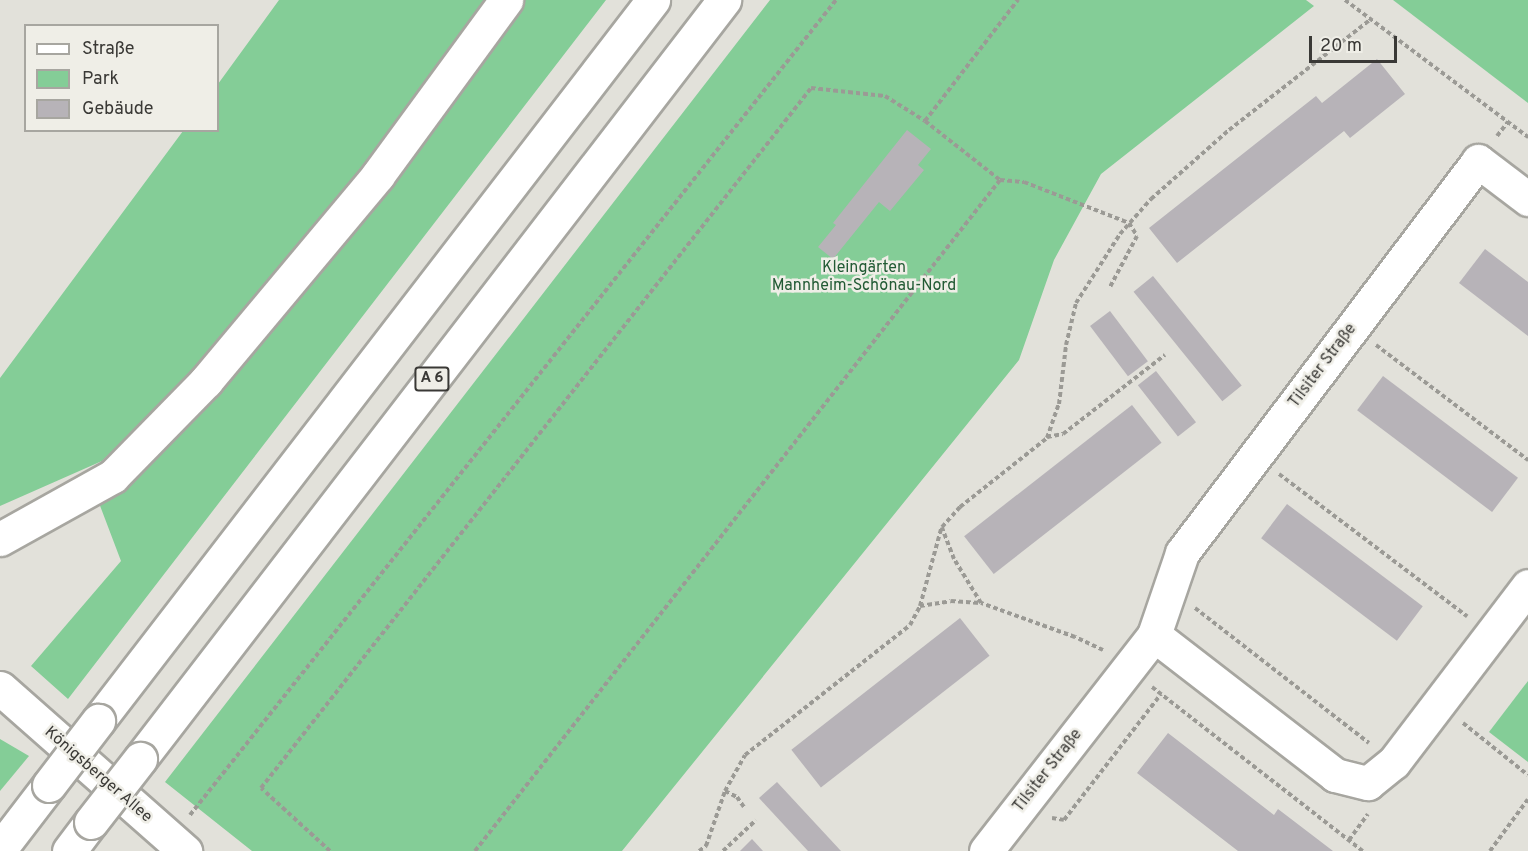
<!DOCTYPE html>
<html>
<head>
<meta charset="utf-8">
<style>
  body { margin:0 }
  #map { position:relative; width:1528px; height:851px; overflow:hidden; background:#e2e1da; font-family:Overpass,sans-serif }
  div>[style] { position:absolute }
  .green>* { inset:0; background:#84cd97 }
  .building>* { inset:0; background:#b7b3b8; transform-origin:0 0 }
  .path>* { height:4px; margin-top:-2px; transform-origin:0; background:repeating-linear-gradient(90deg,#9b9a95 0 4.5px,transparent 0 7.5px) }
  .roads { filter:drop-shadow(2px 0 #a7a6a0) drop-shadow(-2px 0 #a7a6a0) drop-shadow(0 2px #a7a6a0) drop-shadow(0 -2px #a7a6a0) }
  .minor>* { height:33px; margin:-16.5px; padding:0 16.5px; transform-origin:16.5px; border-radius:16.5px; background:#fff }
  .highway>* { height:33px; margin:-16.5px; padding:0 16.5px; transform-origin:16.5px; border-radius:16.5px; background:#fff }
  .bridges { filter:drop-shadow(2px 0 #a7a6a0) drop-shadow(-2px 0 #a7a6a0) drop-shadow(0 2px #a7a6a0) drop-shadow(0 -2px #a7a6a0) }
  .highway-bridge>* { height:33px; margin:-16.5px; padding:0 16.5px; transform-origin:16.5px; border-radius:16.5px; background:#fff }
  span { translate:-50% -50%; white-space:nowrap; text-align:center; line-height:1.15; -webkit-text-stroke:5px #efeee7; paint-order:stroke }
  .shield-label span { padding:2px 4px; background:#efeee7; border:2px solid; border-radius:4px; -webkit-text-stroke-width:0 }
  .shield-label { font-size:15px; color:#3a3936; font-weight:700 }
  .park-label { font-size:16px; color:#215a34 }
  .street-label { font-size:16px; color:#3a3936 }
  .legend { position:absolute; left:24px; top:24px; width:195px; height:108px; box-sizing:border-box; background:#efeee7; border:2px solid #a7a6a0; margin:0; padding:8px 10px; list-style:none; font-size:18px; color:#3a3936 }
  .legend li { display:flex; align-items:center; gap:12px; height:30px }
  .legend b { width:30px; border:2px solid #a7a6a0 }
  .scale { position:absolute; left:1309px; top:36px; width:88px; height:27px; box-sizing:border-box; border:3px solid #3a3936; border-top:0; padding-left:8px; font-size:18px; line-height:21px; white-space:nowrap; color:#3a3936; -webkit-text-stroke:4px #efeee7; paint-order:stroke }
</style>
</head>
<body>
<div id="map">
  <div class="green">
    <div style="clip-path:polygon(279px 0,493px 0,370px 169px,195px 372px,102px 461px,0 506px,0 378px,183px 131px,218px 130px,218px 84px)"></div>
    <div style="clip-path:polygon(518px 0,606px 0,68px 699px,31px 666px,121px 561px,99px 503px,212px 387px)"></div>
    <div style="clip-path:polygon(770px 0,1306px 0,1314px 6px,1101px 174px,1054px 260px,1019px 360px,622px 851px,252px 851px,165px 782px)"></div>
    <div style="clip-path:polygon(1393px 0,1528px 0,1528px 103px)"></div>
    <div style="clip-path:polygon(1528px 681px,1528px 762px,1489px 732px)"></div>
    <div style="clip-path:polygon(0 739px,29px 756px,0 791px)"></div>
  </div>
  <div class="building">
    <div style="clip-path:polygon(1377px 59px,1405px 94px,1350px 138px,1344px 131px,1177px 263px,1149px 228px,1316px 96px,1322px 103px)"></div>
    <div style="clip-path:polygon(907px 130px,931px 149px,918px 165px,924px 170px,890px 211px,879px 202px,833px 259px,818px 247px,836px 225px,833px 223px)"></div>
    <div style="clip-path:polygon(1485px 249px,1528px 282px,1528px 336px,1459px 283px)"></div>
    <div style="left:1153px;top:276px;width:141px;height:25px;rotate:51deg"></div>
    <div style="left:1110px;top:311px;width:63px;height:25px;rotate:53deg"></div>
    <div style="left:1156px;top:371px;width:65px;height:23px;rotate:52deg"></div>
    <div style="left:1383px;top:376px;width:169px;height:43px;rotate:37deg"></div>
    <div style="left:1132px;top:405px;width:48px;height:213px;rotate:52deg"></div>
    <div style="left:1287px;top:504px;width:170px;height:43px;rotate:37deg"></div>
    <div style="left:960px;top:618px;width:48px;height:214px;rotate:52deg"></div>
    <div style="clip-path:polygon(1168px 733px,1274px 815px,1278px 809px,1333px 851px,1238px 851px,1137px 773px)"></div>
    <div style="clip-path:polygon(777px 782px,841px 851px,808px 851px,759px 798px)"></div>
    <div style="clip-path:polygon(752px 839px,763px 851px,740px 851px)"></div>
  </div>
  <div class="path">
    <div style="left:1345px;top:0;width:229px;rotate:36.8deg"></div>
    <div style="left:925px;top:121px;width:153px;rotate:-52.5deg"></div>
    <div style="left:1497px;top:136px;width:18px;rotate:-52deg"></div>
    <div style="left:1000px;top:180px;width:24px;rotate:5deg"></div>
    <div style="left:1024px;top:182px;width:113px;rotate:21.3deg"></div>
    <div style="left:1129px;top:223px;width:15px;rotate:58deg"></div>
    <div style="left:1137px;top:236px;width:58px;rotate:117.9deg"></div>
    <div style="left:1376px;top:345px;width:191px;rotate:37.1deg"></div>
    <div style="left:1047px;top:437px;width:16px;rotate:-11deg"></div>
    <div style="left:1063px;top:434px;width:129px;rotate:-37.8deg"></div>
    <div style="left:1279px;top:474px;width:236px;rotate:37.1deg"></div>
    <div style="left:920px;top:606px;width:31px;rotate:-9deg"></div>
    <div style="left:951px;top:601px;width:29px;rotate:4deg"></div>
    <div style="left:1195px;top:608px;width:220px;rotate:37.8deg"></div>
    <div style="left:1103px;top:650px;width:31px;rotate:-155deg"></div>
    <div style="left:1075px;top:637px;width:100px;rotate:-160.1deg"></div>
    <div style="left:981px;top:603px;width:52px;rotate:-121.5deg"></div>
    <div style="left:954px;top:559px;width:34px;rotate:-111deg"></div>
    <div style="left:942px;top:527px;width:27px;rotate:-48deg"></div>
    <div style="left:960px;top:507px;width:111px;rotate:-38.4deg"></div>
    <div style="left:1047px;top:438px;width:36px;rotate:-71deg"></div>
    <div style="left:1059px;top:404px;width:59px;rotate:-83.2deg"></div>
    <div style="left:1066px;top:345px;width:43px;rotate:-76.6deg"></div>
    <div style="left:1076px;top:303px;width:82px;rotate:-57.5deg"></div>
    <div style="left:1120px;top:234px;width:47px;rotate:-48.5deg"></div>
    <div style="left:1151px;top:199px;width:104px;rotate:-41.5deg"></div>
    <div style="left:1229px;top:130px;width:179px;rotate:-38deg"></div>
    <div style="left:1152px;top:687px;width:267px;rotate:37.9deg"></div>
    <div style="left:1463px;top:723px;width:83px;rotate:38.7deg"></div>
    <div style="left:725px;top:791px;width:13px;rotate:27deg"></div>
    <div style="left:737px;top:797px;width:12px;rotate:55deg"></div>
    <div style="left:190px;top:815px;width:1040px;rotate:-51.6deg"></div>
    <div style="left:1052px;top:818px;width:12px;rotate:9deg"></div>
    <div style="left:1064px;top:820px;width:159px;rotate:-52.4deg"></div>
    <div style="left:1349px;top:840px;width:32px;rotate:-54deg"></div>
    <div style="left:330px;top:851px;width:93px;rotate:-137.6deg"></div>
    <div style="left:261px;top:788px;width:890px;rotate:-51.84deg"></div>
    <div style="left:811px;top:88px;width:74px;rotate:6.2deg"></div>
    <div style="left:885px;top:96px;width:47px;rotate:32deg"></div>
    <div style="left:925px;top:121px;width:95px;rotate:38.2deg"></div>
    <div style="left:1000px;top:180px;width:852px;rotate:128.04deg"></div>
    <div style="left:699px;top:851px;width:9px;rotate:-36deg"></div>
    <div style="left:706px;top:846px;width:58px;rotate:-70.9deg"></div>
    <div style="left:725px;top:791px;width:41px;rotate:-60.9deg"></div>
    <div style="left:745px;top:755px;width:210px;rotate:-38.2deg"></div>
    <div style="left:910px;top:625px;width:21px;rotate:-62deg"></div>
    <div style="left:920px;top:606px;width:80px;rotate:-74.7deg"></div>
    <div style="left:723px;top:851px;width:45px;rotate:-43.2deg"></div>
    <div style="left:1490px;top:851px;width:64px;rotate:-53.8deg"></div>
  </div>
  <div class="roads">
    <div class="minor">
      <div style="left:0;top:539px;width:129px;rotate:-29.1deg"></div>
      <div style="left:113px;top:476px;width:133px;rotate:-45.6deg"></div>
      <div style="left:206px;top:381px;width:268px;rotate:-50.1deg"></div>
      <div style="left:378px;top:175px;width:217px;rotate:-53.8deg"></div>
      <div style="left:1154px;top:635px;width:87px;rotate:-71.1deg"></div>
      <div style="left:1182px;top:553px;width:491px;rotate:-52.9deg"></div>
      <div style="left:1478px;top:161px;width:63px;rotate:37.2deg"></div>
      <div style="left:0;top:688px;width:247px;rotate:41.4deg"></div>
      <div style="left:986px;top:851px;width:274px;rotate:-52.1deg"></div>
      <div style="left:1154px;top:635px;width:229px;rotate:37.7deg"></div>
      <div style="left:1335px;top:775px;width:34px;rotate:14deg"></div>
      <div style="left:1368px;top:783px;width:33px;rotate:-39deg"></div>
      <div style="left:1394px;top:762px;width:221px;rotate:-52.7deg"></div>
    </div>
    <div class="highway">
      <div style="left:98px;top:721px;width:910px;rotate:-52.41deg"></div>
      <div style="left:140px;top:759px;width:958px;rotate:-52.42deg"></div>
      <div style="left:0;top:849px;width:81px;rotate:-52.6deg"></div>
      <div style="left:69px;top:851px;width:36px;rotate:-53deg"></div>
    </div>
  </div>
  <div class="bridges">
    <div class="highway-bridge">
      <div style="left:49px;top:785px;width:81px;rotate:-52.6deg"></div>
      <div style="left:91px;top:822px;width:80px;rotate:-52.1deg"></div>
    </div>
  </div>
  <div class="shield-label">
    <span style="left:432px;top:379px">A 6</span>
  </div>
  <div class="park-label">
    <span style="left:864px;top:277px">Kleingärten<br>Mannheim-Schönau-Nord</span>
  </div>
  <div class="street-label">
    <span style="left:1323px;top:366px;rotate:-53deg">Tilsiter Straße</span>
    <span style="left:1048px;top:771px;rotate:-52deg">Tilsiter Straße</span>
    <span style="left:98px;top:775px;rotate:41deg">Königsberger Allee</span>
  </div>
  <ul class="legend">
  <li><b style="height:8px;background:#fff"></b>Straße</li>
  <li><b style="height:16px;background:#84cd97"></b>Park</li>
  <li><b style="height:16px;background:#b7b3b8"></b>Gebäude</li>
  </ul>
  <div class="scale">20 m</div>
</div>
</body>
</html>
